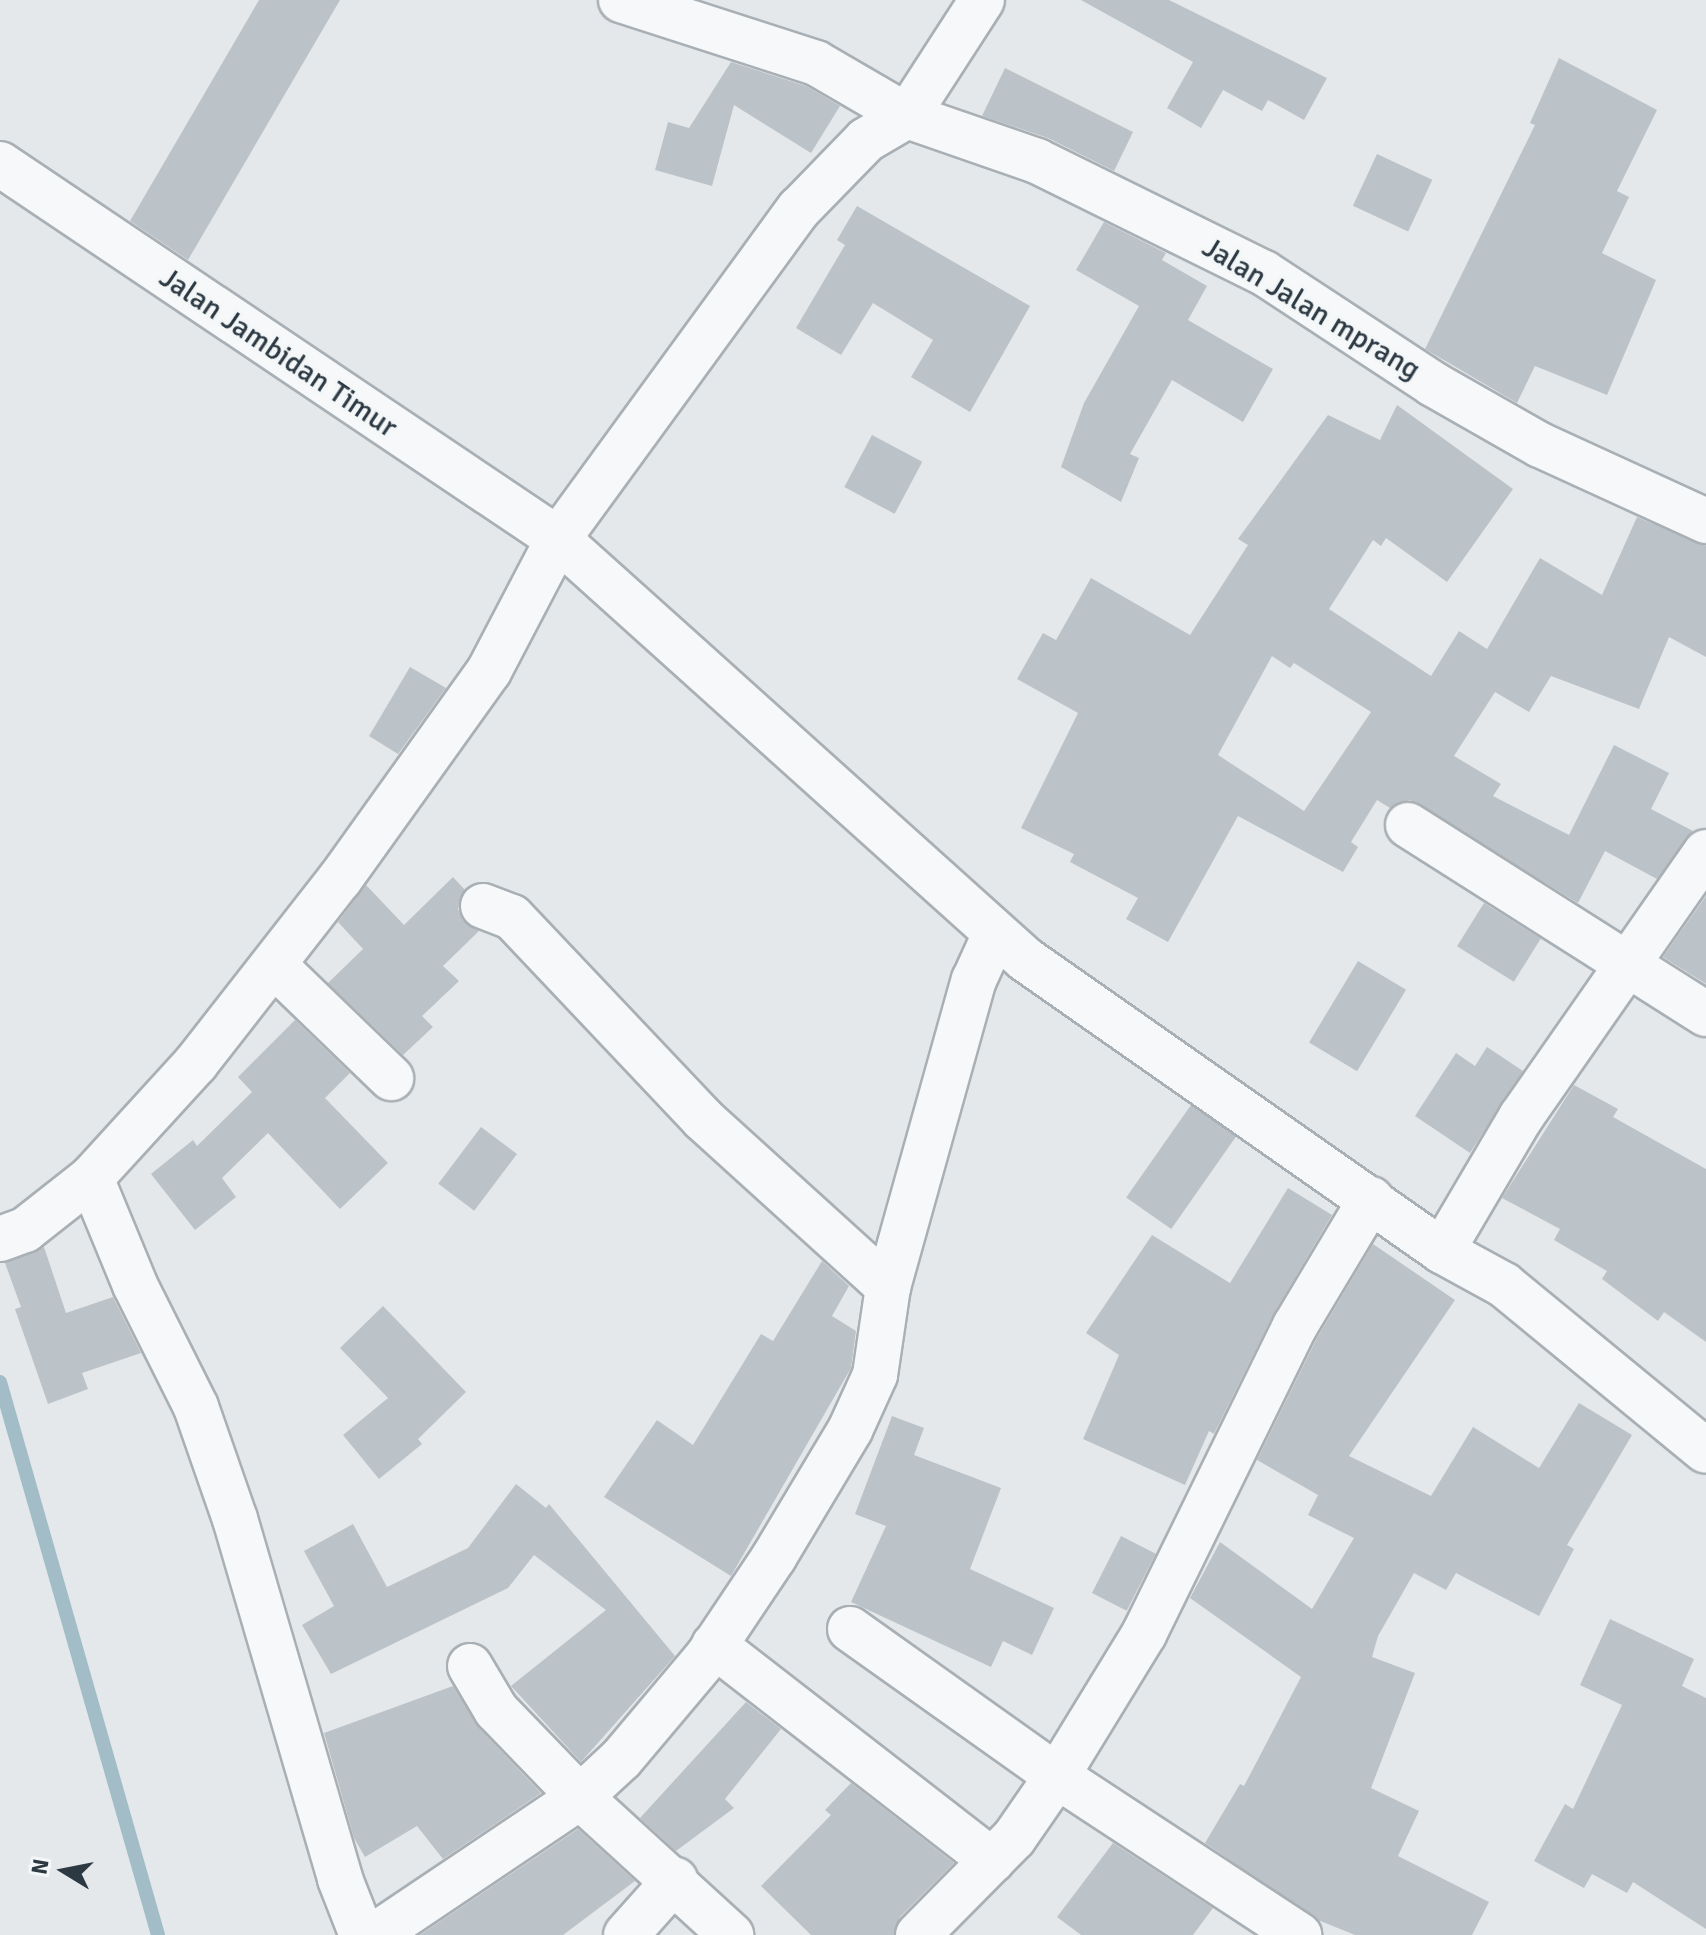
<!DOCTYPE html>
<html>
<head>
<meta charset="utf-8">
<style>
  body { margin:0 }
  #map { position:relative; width:1706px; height:1935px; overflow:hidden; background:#e4e8eb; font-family:Signika,sans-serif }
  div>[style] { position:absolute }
  .stream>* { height:14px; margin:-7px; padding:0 7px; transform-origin:7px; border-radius:7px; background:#a2bdc8 }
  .building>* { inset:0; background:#bbc3c8; transform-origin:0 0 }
  .roads { filter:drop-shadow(2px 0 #a9b0b5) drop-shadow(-2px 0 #a9b0b5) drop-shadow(0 2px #a9b0b5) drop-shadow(0 -2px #a9b0b5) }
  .minor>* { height:44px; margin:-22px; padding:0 22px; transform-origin:22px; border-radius:22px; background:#f7f8f9 }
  span { translate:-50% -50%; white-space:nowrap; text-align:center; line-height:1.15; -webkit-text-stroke:7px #f4f7f8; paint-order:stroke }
  .street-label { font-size:30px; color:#2c3943 }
  .north { position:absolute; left:24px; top:1831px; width:80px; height:80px; -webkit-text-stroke:6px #f4f7f8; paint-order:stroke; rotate:280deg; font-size:22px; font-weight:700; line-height:32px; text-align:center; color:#2c3943 }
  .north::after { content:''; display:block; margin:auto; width:28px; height:36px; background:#2c3943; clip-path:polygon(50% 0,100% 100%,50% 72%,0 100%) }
</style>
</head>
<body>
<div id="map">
  <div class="stream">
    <div style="left:0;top:1382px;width:575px;rotate:74.05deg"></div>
  </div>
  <div class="building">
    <div style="clip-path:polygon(259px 0,340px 0,188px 260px,130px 221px)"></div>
    <div style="clip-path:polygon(1081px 0,1169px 0,1327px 78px,1304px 120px,1268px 100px,1262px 111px,1223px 90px,1201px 128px,1167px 108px,1193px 62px)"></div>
    <div style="clip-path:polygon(1559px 58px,1657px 110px,1617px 191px,1629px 197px,1602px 253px,1656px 280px,1607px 395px,1535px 366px,1517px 403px,1425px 349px,1535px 125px,1530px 123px)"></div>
    <div style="clip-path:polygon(731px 62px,806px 86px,840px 106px,811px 153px,734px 105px,712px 186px,655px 170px,668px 122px,689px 128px)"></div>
    <div style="clip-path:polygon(1005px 68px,1133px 132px,1114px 171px,1048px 138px,982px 116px)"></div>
    <div style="left:1377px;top:154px;width:61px;height:57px;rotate:25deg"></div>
    <div style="clip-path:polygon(857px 206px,1030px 306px,970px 412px,911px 377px,933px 340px,873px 303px,841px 355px,796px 328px,845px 245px,837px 240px)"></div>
    <div style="clip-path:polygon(1104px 222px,1166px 253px,1162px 260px,1207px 286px,1188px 320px,1273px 369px,1243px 422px,1172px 380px,1130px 454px,1139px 458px,1121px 502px,1061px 467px,1084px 403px,1139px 306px,1076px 270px)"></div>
    <div style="clip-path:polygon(evenodd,1397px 405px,1513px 489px,1447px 582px,1386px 538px,1381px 546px,1373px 540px,1329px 609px,1431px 676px,1459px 631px,1487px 649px,1540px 558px,1602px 595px,1637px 517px,1706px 546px,1706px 657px,1669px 637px,1639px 709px,1551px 676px,1529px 712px,1495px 692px,1454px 756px,1501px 784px,1493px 796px,1569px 835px,1614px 745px,1669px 773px,1651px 809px,1693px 831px,1657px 879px,1605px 851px,1578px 903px,1410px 800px,1390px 808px,1377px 800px,1351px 842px,1358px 847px,1343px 872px,1238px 816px,1168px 942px,1126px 919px,1138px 898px,1070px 862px,1074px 854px,1021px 828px,1078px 713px,1017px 679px,1043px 633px,1056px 640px,1091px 578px,1190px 635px,1248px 545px,1238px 539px,1328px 415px,1380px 440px,1397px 405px,1272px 656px,1290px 668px,1294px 663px,1371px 712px,1304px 811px,1218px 755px,1272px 656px)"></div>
    <div style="left:872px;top:435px;width:57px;height:59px;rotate:28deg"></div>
    <div style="clip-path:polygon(410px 667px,446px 688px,398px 754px,369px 736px)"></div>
    <div style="clip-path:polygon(453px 877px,465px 890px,458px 909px,463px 921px,479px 931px,443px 966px,459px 981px,422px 1016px,433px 1027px,403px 1055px,328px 983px,363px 949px,338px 922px,366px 885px,404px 925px)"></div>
    <div style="clip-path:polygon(1706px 896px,1706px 984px,1663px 957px)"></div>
    <div style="left:1484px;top:903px;width:67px;height:51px;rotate:32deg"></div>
    <div style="left:1358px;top:961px;width:56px;height:95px;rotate:31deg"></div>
    <div style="clip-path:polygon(295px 1020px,350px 1073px,325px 1098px,388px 1163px,340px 1209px,268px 1133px,222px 1178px,236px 1197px,195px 1230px,151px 1174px,193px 1140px,197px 1146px,252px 1092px,238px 1077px)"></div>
    <div style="clip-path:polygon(1487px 1047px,1523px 1071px,1470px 1153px,1415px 1116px,1456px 1053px,1475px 1066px)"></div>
    <div style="clip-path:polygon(1574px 1085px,1618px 1109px,1613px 1117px,1706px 1169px,1706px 1342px,1664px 1312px,1658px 1321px,1602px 1279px,1607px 1271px,1554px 1240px,1560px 1229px,1502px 1198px)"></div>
    <div style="left:1191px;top:1105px;width:55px;height:113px;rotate:35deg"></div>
    <div style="left:481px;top:1127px;width:45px;height:71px;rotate:37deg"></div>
    <div style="clip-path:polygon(1288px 1188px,1332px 1215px,1273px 1315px,1214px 1434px,1209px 1431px,1185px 1485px,1083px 1439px,1119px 1355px,1086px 1333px,1152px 1235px,1230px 1283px)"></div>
    <div style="clip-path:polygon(1373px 1244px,1455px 1300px,1349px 1456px,1431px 1496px,1473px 1427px,1539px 1468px,1579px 1403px,1632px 1435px,1567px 1545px,1574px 1549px,1539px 1616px,1456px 1573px,1446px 1590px,1414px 1573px,1378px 1636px,1372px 1657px,1415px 1673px,1371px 1788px,1419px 1811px,1398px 1856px,1489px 1902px,1472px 1935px,1355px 1935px,1318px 1920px,1205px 1843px,1240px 1784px,1244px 1786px,1301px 1677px,1190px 1598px,1220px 1542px,1312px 1609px,1354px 1538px,1308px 1515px,1318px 1495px,1257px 1460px,1317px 1338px)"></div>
    <div style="clip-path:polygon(44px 1247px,66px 1313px,113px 1297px,141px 1353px,82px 1373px,88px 1389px,48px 1404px,15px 1309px,21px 1307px,5px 1263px)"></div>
    <div style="clip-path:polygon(822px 1261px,849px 1286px,832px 1316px,856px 1331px,851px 1368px,731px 1576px,604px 1497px,657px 1420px,693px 1445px,761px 1334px,773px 1341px)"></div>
    <div style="clip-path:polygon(383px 1306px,466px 1392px,418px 1439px,422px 1444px,379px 1479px,343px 1435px,388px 1398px,340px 1348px)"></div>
    <div style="clip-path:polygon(892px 1416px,924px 1428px,914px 1455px,1001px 1488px,970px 1569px,1054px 1608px,1032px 1655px,1003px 1641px,991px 1667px,851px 1602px,886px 1526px,855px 1514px)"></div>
    <div style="clip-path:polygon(516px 1484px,546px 1508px,549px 1504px,675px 1656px,581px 1762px,511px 1686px,606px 1610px,534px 1555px,508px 1588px,331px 1674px,302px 1625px,334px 1606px,304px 1551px,353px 1524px,387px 1587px,468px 1548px)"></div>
    <div style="left:1121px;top:1536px;width:39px;height:64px;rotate:27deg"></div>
    <div style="clip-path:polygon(1610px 1619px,1694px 1659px,1682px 1686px,1706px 1698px,1706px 1929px,1633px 1882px,1627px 1893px,1592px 1874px,1584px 1888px,1534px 1861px,1565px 1804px,1573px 1809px,1622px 1705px,1580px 1685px)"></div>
    <div style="clip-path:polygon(453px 1686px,478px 1727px,541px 1793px,443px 1859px,417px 1826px,365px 1857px,354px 1838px,324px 1733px)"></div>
    <div style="clip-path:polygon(746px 1702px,781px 1729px,725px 1799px,734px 1808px,676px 1851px,640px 1818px)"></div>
    <div style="clip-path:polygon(851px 1783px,954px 1863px,900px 1917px,894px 1935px,811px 1935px,761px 1886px,831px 1815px,825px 1810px)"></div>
    <div style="clip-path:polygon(578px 1829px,635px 1881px,563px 1935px,420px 1935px)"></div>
    <div style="clip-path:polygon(1113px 1843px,1213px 1908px,1193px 1935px,1081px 1935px,1057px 1917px)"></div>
  </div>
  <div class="roads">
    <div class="minor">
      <div style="left:621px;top:0;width:205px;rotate:17.9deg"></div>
      <div style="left:816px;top:63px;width:105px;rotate:30.2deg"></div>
      <div style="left:907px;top:116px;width:138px;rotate:19.1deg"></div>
      <div style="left:1037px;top:161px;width:253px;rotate:26.3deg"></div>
      <div style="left:1264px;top:273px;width:202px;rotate:33.3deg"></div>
      <div style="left:1433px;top:384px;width:123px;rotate:29.7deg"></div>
      <div style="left:1540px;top:445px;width:183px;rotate:24.6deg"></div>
      <div style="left:0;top:164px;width:672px;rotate:33.9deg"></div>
      <div style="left:558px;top:539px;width:409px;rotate:-53.9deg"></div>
      <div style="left:799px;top:209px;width:96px;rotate:-45.8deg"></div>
      <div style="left:866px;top:140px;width:48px;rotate:-30.3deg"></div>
      <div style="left:907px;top:116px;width:138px;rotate:-57.1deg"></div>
      <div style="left:1408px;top:825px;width:353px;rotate:32.4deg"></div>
      <div style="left:483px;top:906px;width:31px;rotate:21deg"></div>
      <div style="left:512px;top:917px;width:278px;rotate:46.6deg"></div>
      <div style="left:703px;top:1119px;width:250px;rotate:42.2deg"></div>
      <div style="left:888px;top:1287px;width:89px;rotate:98.4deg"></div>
      <div style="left:875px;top:1375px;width:60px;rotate:114.4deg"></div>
      <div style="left:850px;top:1430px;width:148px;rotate:120.9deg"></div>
      <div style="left:774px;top:1557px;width:120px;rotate:123.8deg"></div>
      <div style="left:707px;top:1657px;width:133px;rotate:130.1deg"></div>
      <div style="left:621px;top:1759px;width:56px;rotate:137.2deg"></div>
      <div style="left:580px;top:1797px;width:205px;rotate:42.4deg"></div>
      <div style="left:274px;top:965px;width:163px;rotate:44deg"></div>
      <div style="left:91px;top:1178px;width:116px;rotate:67.6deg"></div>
      <div style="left:135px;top:1285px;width:136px;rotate:63.4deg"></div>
      <div style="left:196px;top:1407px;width:119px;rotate:70.8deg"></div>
      <div style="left:235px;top:1519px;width:375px;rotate:73.7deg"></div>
      <div style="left:340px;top:1879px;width:60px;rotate:68.6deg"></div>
      <div style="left:0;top:1239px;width:27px;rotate:-20deg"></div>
      <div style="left:25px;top:1230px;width:84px;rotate:-38.2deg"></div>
      <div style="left:91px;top:1178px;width:156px;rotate:-47.6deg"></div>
      <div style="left:196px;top:1063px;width:234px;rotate:-52deg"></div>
      <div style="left:340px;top:879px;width:256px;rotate:-54.4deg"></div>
      <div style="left:489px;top:671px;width:149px;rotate:-62.4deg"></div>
      <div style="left:558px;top:539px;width:628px;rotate:41.97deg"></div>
      <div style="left:1025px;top:959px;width:509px;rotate:35deg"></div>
      <div style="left:1442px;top:1251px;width:71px;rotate:28.7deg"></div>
      <div style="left:1504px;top:1285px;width:261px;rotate:39.4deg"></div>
      <div style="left:1442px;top:1251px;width:156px;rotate:-59.5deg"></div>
      <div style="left:1521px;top:1117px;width:323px;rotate:-55.1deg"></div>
      <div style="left:888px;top:1287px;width:319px;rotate:-74.4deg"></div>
      <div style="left:974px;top:980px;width:51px;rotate:-65.5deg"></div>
      <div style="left:850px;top:1629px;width:254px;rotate:35.4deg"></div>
      <div style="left:1057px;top:1776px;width:290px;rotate:33.3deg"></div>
      <div style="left:714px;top:1645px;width:352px;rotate:37.8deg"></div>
      <div style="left:375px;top:1935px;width:247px;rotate:-33.9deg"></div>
      <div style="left:580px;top:1797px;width:121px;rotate:-134deg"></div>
      <div style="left:496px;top:1710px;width:51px;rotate:-120.6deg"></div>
      <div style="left:626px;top:1935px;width:74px;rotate:-48.3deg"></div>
      <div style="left:918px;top:1935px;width:136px;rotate:-45.3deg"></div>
      <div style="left:1014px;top:1838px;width:75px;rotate:-55.3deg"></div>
      <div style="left:1057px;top:1776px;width:167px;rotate:-58.5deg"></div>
      <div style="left:1144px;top:1634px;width:343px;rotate:-63.9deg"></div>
      <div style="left:1295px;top:1326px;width:148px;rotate:-59.1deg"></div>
    </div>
  </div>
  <div class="street-label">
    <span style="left:1311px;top:309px;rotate:31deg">Jalan Jalan mprang</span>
    <span style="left:278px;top:353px;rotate:34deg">Jalan Jambidan Timur</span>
  </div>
  <div class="north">N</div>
</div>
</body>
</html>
